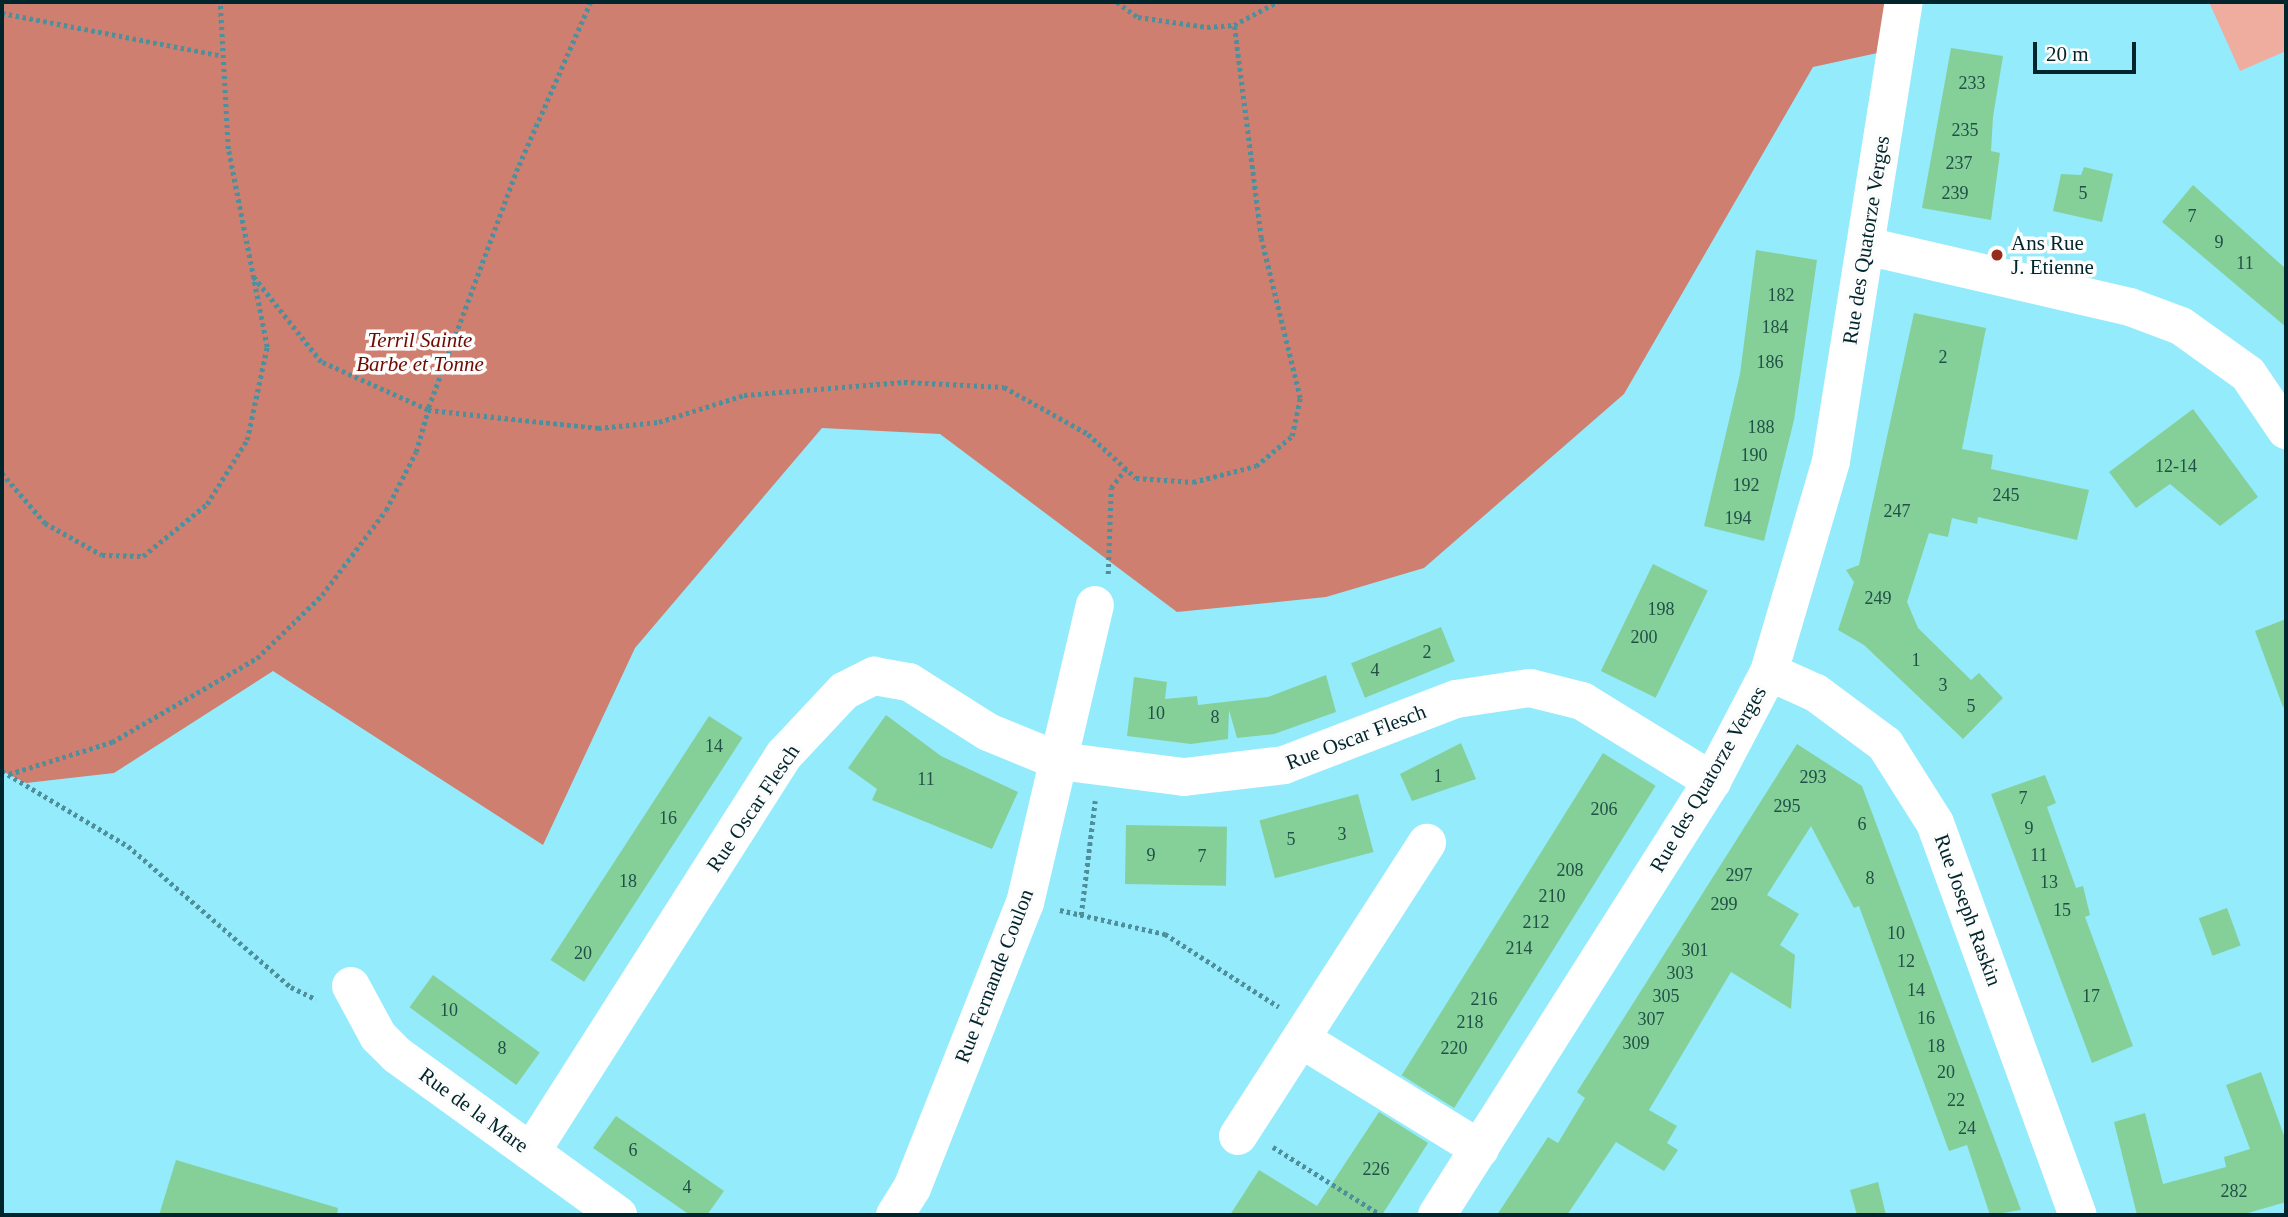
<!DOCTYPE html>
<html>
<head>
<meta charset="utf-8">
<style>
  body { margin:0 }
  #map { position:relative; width:2288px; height:1217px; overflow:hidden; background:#94ebfc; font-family:Georgia,serif }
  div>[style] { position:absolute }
  .green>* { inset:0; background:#efada0 }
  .forest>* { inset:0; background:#cf7f6f }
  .building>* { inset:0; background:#85d099; transform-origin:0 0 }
  .path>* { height:4.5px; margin-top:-2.25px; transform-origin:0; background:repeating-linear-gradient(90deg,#4f8e9b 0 3.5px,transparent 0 7px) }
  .minor>* { height:38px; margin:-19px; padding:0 19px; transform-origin:19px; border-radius:19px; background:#fff }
  .dots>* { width:19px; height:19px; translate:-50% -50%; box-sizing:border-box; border:4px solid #fcfcfc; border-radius:50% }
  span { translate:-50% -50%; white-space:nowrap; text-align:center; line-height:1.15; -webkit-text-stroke:7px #fcfcfc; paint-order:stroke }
  .number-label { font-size:18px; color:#215047 }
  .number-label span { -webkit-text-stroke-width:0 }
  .street-label { font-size:21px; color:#00252c }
  .poi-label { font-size:21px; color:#00252c }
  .left { translate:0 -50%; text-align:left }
  .park-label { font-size:21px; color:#6d0a00; font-style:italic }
  .frame { position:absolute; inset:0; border:4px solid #00252c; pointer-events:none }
  .scale { position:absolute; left:2033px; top:42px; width:103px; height:32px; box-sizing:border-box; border:4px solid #00252c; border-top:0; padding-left:9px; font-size:21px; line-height:24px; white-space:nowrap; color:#00252c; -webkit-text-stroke:5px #fcfcfc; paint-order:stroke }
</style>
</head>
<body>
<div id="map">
  <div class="green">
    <div style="clip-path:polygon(2209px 2px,2286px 2px,2286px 51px,2240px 71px)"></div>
  </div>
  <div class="forest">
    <div style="clip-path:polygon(2px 2px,1899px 2px,1882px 52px,1813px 67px,1624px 394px,1424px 568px,1326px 597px,1177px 612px,940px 434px,822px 428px,635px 648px,543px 845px,273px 671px,114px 773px,26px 783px,2px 771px)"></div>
  </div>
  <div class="building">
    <div style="clip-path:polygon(1951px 48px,2003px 56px,1993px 117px,1991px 151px,2000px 153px,1991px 220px,1922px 208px)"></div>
    <div style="clip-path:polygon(2084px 167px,2113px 174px,2102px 222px,2053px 211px,2061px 174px,2081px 175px)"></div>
    <div style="clip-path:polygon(2193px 185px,2286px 269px,2286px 327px,2162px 222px)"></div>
    <div style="clip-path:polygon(1756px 250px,1817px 260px,1794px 420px,1764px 541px,1704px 526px,1740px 374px)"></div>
    <div style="clip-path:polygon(1914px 313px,1986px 328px,1962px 449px,1993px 455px,1991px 469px,2089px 490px,2077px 540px,1978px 517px,1977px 524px,1952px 518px,1948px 537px,1929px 533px,1907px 602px,1918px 628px,1971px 680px,1979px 673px,2003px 698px,1963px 739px,1864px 645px,1838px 630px,1854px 582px,1846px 570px,1859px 565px)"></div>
    <div style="clip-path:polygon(2193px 409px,2258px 497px,2220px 526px,2170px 484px,2136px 508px,2109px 472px)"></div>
    <div style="left:1653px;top:564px;width:61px;height:119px;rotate:26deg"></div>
    <div style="clip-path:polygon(2286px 619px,2286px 706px,2283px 707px,2255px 631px)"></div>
    <div style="left:1441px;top:627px;width:37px;height:97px;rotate:68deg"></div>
    <div style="clip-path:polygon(1326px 675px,1336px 712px,1274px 734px,1237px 738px,1229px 710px,1228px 739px,1191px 744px,1127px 736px,1134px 677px,1167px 682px,1165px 699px,1197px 696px,1198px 705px,1268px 697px)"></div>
    <div style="clip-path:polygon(886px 715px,941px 756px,1018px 792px,992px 849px,872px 800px,877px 789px,848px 768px)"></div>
    <div style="left:709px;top:716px;width:40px;height:291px;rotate:33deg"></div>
    <div style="clip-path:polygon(1461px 743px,1476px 779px,1412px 801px,1400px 774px)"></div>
    <div style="clip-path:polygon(1797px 744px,1862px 786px,2021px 1210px,1990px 1215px,1967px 1145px,1949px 1151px,1859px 906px,1854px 908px,1811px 826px,1767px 895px,1799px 914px,1780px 945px,1795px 955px,1791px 1009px,1731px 972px,1649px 1110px,1677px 1126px,1667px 1143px,1678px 1150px,1664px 1171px,1616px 1142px,1567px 1215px,1497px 1215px,1548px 1137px,1558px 1143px,1585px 1098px,1577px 1092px)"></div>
    <div style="left:1603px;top:753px;width:62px;height:380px;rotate:32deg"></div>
    <div style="clip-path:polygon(2045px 775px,2056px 803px,2047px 807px,2076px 888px,2083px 886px,2090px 915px,2085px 917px,2133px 1046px,2092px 1063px,1991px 794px)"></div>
    <div style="left:1358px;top:794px;width:60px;height:102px;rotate:75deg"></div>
    <div style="left:1126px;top:825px;width:101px;height:59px;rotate:1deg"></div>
    <div style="left:2227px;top:908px;width:40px;height:30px;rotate:70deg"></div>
    <div style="left:433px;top:975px;width:132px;height:40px;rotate:36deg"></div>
    <div style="clip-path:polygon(2261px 1072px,2286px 1141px,2286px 1202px,2241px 1215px,2137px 1215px,2114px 1122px,2145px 1113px,2163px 1184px,2226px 1167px,2224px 1157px,2250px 1149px,2226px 1085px)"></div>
    <div style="clip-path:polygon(1379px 1112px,1428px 1143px,1382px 1215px,1230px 1215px,1259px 1170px,1317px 1206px)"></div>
    <div style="clip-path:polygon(616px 1116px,724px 1191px,707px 1215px,690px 1215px,593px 1148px)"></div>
    <div style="clip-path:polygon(176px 1160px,338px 1208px,337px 1215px,159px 1215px)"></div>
    <div style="clip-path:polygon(1878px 1182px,1886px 1215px,1857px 1215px,1850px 1190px)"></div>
  </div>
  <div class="path">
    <div style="left:591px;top:2px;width:181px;rotate:113.7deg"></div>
    <div style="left:518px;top:168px;width:258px;rotate:110.4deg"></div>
    <div style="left:428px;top:410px;width:171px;rotate:6deg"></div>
    <div style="left:598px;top:428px;width:61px;rotate:-5.6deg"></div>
    <div style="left:659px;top:422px;width:89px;rotate:-17.6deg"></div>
    <div style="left:744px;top:395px;width:161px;rotate:-4.6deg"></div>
    <div style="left:904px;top:382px;width:100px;rotate:2.9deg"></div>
    <div style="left:1004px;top:387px;width:96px;rotate:29.2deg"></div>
    <div style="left:1088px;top:434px;width:65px;rotate:42.5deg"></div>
    <div style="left:1136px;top:478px;width:57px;rotate:4deg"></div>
    <div style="left:1193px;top:482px;width:65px;rotate:-14.3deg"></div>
    <div style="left:1256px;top:466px;width:47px;rotate:-39.8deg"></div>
    <div style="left:1292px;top:436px;width:39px;rotate:-78deg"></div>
    <div style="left:1300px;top:398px;width:165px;rotate:-103.7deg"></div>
    <div style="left:1261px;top:238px;width:215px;rotate:-97.2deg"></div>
    <div style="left:1117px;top:2px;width:26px;rotate:36deg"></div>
    <div style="left:1138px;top:17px;width:70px;rotate:8.2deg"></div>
    <div style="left:1207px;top:27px;width:27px;rotate:-4deg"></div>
    <div style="left:1234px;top:25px;width:49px;rotate:-28.1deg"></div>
    <div style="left:2px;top:13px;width:221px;rotate:11deg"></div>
    <div style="left:2px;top:473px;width:66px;rotate:49.3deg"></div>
    <div style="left:45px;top:523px;width:65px;rotate:29.3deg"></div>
    <div style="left:102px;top:555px;width:41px;rotate:1.4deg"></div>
    <div style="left:143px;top:556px;width:82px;rotate:-39.1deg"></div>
    <div style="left:207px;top:504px;width:75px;rotate:-58deg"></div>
    <div style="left:247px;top:440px;width:95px;rotate:-77.9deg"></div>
    <div style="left:267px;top:347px;width:202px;rotate:-101.1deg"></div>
    <div style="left:228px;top:149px;width:147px;rotate:-93.1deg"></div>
    <div style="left:1108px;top:574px;width:86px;rotate:-88deg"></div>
    <div style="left:1111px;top:488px;width:25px;rotate:-53deg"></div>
    <div style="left:2px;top:771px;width:147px;rotate:30.8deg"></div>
    <div style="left:128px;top:846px;width:216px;rotate:40.9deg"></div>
    <div style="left:291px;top:987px;width:28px;rotate:26deg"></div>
    <div style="left:9px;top:774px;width:108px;rotate:-17.3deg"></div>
    <div style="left:112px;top:742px;width:168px;rotate:-30.1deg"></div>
    <div style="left:257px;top:658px;width:91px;rotate:-44.1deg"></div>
    <div style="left:322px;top:595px;width:106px;rotate:-53deg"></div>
    <div style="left:386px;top:510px;width:65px;rotate:-62.7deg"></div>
    <div style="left:416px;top:452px;width:44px;rotate:-74.1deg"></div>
    <div style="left:428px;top:410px;width:117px;rotate:-155.8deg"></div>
    <div style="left:321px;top:362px;width:112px;rotate:-128.5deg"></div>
    <div style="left:1060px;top:910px;width:108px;rotate:12.9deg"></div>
    <div style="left:1165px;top:934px;width:135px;rotate:32.6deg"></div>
    <div style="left:1081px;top:915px;width:115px;rotate:-83deg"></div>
    <div style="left:1273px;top:1147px;width:128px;rotate:32.2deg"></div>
  </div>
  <div class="minor">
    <div style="left:1866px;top:246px;width:271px;rotate:13deg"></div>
    <div style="left:2130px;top:307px;width:54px;rotate:20.4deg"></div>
    <div style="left:2181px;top:326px;width:82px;rotate:35.6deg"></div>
    <div style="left:2248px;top:374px;width:68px;rotate:55.8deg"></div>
    <div style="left:1769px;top:672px;width:51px;rotate:24.1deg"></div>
    <div style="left:1816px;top:693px;width:86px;rotate:36.5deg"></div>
    <div style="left:1885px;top:744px;width:93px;rotate:57.7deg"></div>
    <div style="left:1935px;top:823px;width:417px;rotate:70deg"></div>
    <div style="left:351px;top:986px;width:57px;rotate:61.6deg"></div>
    <div style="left:378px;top:1036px;width:27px;rotate:45deg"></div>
    <div style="left:397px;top:1055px;width:273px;rotate:35.9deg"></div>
    <div style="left:1301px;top:1039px;width:210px;rotate:31.6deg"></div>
    <div style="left:1238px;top:1136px;width:349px;rotate:-57.2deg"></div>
    <div style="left:531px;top:1152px;width:471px;rotate:-57.5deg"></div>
    <div style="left:784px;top:755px;width:88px;rotate:-46.8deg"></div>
    <div style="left:844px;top:691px;width:34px;rotate:-27deg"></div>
    <div style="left:874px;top:676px;width:36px;rotate:10deg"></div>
    <div style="left:909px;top:682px;width:93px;rotate:32.3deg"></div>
    <div style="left:988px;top:732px;width:77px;rotate:22.2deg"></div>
    <div style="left:1059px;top:761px;width:126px;rotate:7.3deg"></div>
    <div style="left:1184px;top:777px;width:101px;rotate:-6.8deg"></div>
    <div style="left:1284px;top:765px;width:184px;rotate:-21deg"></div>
    <div style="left:1456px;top:699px;width:75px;rotate:-8.5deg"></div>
    <div style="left:1530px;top:688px;width:54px;rotate:14deg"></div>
    <div style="left:1582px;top:701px;width:153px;rotate:31.6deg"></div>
    <div style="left:895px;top:1215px;width:32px;rotate:-58deg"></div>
    <div style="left:912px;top:1188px;width:307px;rotate:-68.4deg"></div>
    <div style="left:1025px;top:903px;width:306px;rotate:-76.8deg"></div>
    <div style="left:1437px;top:1215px;width:514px;rotate:-57.64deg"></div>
    <div style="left:1712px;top:781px;width:123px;rotate:-62.4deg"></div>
    <div style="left:1769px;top:672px;width:220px;rotate:-73.6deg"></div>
    <div style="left:1831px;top:461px;width:465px;rotate:-81deg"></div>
  </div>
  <div class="dots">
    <div style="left:1997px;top:255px;background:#962c1b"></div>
  </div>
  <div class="number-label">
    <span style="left:1972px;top:83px">233</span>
    <span style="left:1965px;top:130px">235</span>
    <span style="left:1959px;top:163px">237</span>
    <span style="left:1955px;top:193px">239</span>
    <span style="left:2083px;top:193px">5</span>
    <span style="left:2192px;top:216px">7</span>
    <span style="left:2219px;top:242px">9</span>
    <span style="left:2245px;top:263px">11</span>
    <span style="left:1781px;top:295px">182</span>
    <span style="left:1775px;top:327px">184</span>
    <span style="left:1943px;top:357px">2</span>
    <span style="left:1770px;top:362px">186</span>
    <span style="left:1761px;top:427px">188</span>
    <span style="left:1754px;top:455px">190</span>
    <span style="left:2176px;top:466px">12-14</span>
    <span style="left:1746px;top:485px">192</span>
    <span style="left:2006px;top:495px">245</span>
    <span style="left:1897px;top:511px">247</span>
    <span style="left:1738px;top:518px">194</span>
    <span style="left:1878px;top:598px">249</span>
    <span style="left:1661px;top:609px">198</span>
    <span style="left:1644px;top:637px">200</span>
    <span style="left:1427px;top:652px">2</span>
    <span style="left:1916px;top:660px">1</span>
    <span style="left:1375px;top:670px">4</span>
    <span style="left:1943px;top:685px">3</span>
    <span style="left:1971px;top:706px">5</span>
    <span style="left:1156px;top:713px">10</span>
    <span style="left:1215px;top:717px">8</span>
    <span style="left:714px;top:746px">14</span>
    <span style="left:1438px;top:776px">1</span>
    <span style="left:1813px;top:777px">293</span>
    <span style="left:926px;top:779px">11</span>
    <span style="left:2023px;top:798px">7</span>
    <span style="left:1787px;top:806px">295</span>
    <span style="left:1604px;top:809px">206</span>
    <span style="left:668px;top:818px">16</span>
    <span style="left:1862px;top:824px">6</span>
    <span style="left:2029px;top:828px">9</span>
    <span style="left:1342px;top:834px">3</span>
    <span style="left:1291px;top:839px">5</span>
    <span style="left:1151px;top:855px">9</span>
    <span style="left:2039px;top:855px">11</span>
    <span style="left:1202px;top:856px">7</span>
    <span style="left:1570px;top:870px">208</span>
    <span style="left:1739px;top:875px">297</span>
    <span style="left:1870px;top:878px">8</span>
    <span style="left:628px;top:881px">18</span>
    <span style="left:2049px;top:882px">13</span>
    <span style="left:1552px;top:896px">210</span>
    <span style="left:1724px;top:904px">299</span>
    <span style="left:2062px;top:910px">15</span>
    <span style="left:1536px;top:922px">212</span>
    <span style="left:1896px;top:933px">10</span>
    <span style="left:1519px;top:948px">214</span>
    <span style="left:1695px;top:950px">301</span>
    <span style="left:583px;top:953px">20</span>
    <span style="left:1906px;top:961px">12</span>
    <span style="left:1680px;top:973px">303</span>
    <span style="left:1916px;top:990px">14</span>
    <span style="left:1666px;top:996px">305</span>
    <span style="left:2091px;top:996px">17</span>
    <span style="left:1484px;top:999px">216</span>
    <span style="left:449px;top:1010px">10</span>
    <span style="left:1926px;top:1018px">16</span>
    <span style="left:1651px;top:1019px">307</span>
    <span style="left:1470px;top:1022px">218</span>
    <span style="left:1636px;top:1043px">309</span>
    <span style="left:1936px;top:1046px">18</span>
    <span style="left:502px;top:1048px">8</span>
    <span style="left:1454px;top:1048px">220</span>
    <span style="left:1946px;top:1072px">20</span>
    <span style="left:1956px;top:1100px">22</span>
    <span style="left:1967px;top:1128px">24</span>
    <span style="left:633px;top:1150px">6</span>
    <span style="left:1376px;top:1169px">226</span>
    <span style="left:687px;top:1187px">4</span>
    <span style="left:2234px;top:1191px">282</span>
  </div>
  <div class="street-label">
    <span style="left:1866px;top:240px;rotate:-81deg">Rue des Quatorze Verges</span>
    <span style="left:1356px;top:737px;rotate:-21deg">Rue Oscar Flesch</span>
    <span style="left:1708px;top:779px;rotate:-60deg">Rue des Quatorze Verges</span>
    <span style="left:753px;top:808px;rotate:-56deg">Rue Oscar Flesch</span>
    <span style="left:1968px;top:910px;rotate:70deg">Rue Joseph Raskin</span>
    <span style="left:994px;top:976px;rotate:-69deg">Rue Fernande Coulon</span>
    <span style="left:474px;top:1110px;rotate:36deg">Rue de la Mare</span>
  </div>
  <div class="poi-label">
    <span class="left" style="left:2011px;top:255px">Ans Rue<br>J. Etienne</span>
  </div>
  <div class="park-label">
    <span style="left:420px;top:352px">Terril Sainte<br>Barbe et Tonne</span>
  </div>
  <div class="frame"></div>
  <div class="scale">20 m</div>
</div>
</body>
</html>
